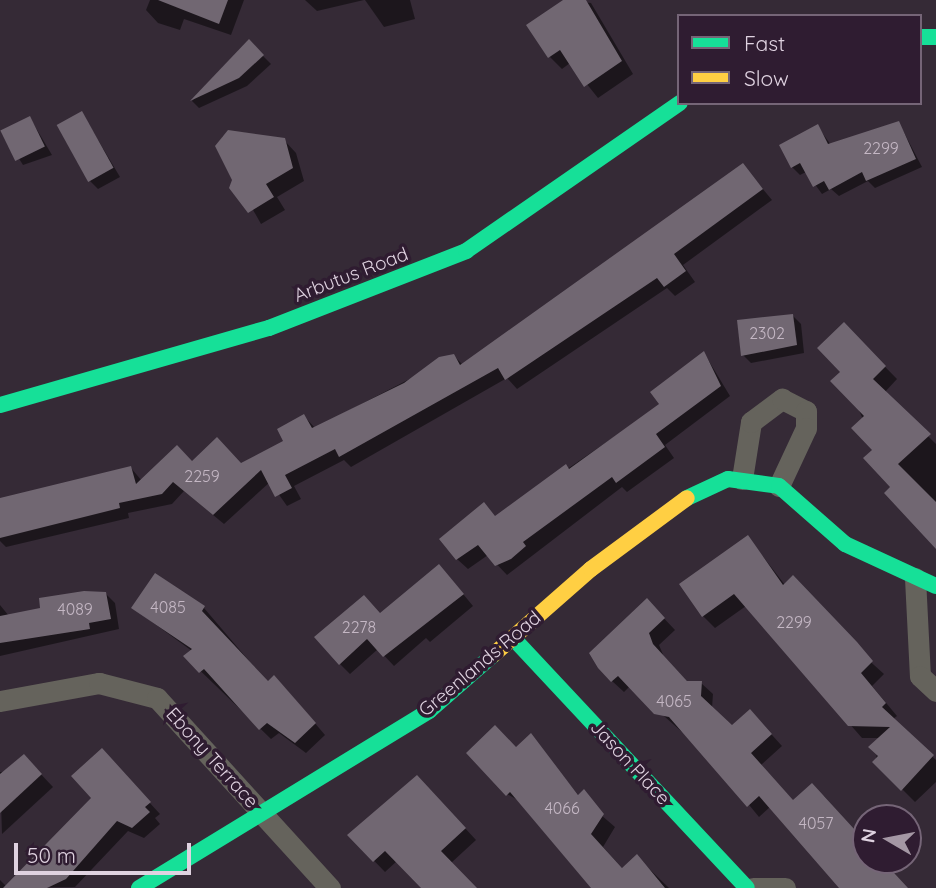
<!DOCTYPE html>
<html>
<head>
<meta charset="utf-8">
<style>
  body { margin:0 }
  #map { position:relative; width:936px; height:888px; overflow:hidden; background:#352a36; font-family:Quicksand,sans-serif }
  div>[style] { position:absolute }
  .shadow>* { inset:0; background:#0007 }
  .building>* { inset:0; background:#716772; transform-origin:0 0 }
  .street>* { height:21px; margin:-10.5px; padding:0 10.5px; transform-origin:10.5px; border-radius:10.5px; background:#65635c }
  .fast>* { height:16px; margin:-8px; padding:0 8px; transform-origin:8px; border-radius:8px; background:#16e098 }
  .slow>* { height:16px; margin:-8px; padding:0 8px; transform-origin:8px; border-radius:8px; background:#ffcf43 }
  span { translate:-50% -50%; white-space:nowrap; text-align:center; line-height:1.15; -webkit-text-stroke:7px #2f1c31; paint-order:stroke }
  .number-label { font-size:16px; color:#c4b7c4 }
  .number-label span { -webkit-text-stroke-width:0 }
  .street-label { font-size:19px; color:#dfd2e0 }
  .legend { position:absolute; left:677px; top:14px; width:245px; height:91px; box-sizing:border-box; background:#2f1c31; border:2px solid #756577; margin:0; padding:9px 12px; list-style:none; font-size:21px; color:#dfd2e0 }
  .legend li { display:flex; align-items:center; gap:14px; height:35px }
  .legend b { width:35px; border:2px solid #756577 }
  .north { position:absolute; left:852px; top:804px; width:70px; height:70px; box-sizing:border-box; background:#2f1c31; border:2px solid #756577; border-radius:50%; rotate:280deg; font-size:19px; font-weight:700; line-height:28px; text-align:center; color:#dfd2e0 }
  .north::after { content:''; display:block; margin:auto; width:24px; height:32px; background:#a497a4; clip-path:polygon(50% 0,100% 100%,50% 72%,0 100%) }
  .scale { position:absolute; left:14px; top:843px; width:177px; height:32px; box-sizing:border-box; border:4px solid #dfd2e0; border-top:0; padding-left:9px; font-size:21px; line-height:24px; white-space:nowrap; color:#dfd2e0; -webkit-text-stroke:5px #2f1c31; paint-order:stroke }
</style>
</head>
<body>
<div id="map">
  <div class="shadow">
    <div style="clip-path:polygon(150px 0,244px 0,231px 35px,184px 19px,180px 30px,158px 23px,146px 10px)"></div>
    <div style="clip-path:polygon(305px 0,364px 0,317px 11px)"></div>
    <div style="clip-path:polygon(365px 0,410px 0,415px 19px,384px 27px)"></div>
    <div style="clip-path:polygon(566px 0,591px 3px,633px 74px,598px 98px,570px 63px,562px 69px,550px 57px)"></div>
    <div style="clip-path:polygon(249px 42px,271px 64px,247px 86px,199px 108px,192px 101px)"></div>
    <div style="clip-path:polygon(82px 113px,120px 177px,98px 189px,90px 181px)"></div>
    <div style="clip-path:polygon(30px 118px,52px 155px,23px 165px,2px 131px)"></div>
    <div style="clip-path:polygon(899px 123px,922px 167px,875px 188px,868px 181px,839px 196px,831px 189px,822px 194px,806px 172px,800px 175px,792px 167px,818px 127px,831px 145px)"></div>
    <div style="clip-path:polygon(240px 132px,284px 140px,296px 153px,304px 181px,277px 197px,285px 210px,261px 224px,217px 146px,223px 136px)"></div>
    <div style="clip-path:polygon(743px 165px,772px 200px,683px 265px,695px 282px,675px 296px,667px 288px,517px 389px,507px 378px,351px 467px,344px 460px,294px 486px,301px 499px,287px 506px,270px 482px,224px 524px,184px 491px,172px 504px,128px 513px,129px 518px,6px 547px,0 541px,0 505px,131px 468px,142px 481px,192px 463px,241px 465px,286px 442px,304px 416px,315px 428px,454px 356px,463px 365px)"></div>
    <div style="clip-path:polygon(793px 316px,801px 324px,804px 353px,751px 363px,743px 355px)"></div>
    <div style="clip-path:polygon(844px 325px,897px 379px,884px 393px,936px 444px,936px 547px,886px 494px,893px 487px,842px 372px)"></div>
    <div style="clip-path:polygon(704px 353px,730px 396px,665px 445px,674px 458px,627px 492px,622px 487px,507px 575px,488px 555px,468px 569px,457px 559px,496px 518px,662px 404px)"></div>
    <div style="clip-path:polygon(748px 537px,785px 585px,884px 674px,872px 686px,897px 716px,893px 719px,936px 760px,936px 782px,915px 802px,875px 762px,881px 738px,862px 738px,746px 606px,715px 628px,703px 616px)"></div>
    <div style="clip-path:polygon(449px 577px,473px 606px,430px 642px,426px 638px,394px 666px,378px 649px,350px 674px,340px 664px,381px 615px)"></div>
    <div style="clip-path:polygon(105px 593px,115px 603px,119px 629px,0 656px,0 605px,9px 616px)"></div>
    <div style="clip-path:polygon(133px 608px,204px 608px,268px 683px,285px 688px,325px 735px,306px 753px,279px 733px,271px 739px,186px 657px,192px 651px)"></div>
    <div style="clip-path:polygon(658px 612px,675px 630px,659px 645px,664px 657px,688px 682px,701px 683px,713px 694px,712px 708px,732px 727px,761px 723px,782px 746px,761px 765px,794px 802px,824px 796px,866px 844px,866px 860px,881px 860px,906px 888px,840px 888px,770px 807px,759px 817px,708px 755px,630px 686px,624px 692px,612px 681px,592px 653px)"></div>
    <div style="clip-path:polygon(531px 736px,579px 796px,615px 827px,603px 847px,623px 869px,637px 857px,669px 888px,600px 888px,523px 803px,507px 794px,516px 749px)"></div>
    <div style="clip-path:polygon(112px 762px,160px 814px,155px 818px,160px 824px,144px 838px,128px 831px,75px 887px,0 888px,0 880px,7px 887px,94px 798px)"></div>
    <div style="clip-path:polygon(36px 769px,53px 787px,2px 834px,0 772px)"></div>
    <div style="clip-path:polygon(428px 788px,476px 840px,451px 863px,473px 888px,423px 888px,397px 861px,385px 872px,349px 835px)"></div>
  </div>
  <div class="building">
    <div style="clip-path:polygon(158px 0,228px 0,219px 24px)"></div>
    <div style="clip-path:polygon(563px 0,586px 0,622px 61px,584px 87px,560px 50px,548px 58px,526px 25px)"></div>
    <div style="clip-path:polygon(249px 39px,264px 55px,239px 78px,190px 101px)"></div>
    <div style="left:82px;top:111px;width:65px;height:29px;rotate:61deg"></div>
    <div style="left:30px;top:116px;width:34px;height:33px;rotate:64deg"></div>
    <div style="clip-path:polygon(899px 121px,916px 159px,866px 181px,862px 172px,829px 190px,824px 181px,813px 187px,800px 163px,791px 168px,779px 145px,818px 124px,828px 144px)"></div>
    <div style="clip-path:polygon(228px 130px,285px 138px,293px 168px,266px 184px,274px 197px,248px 213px,229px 188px,232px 180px,215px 146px)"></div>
    <div style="clip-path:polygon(743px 163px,763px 189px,674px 254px,686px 271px,664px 287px,657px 278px,505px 380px,498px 368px,339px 457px,335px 449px,285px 475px,292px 488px,275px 497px,261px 470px,213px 515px,173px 482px,162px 494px,119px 503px,120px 508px,0 538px,0 498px,131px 466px,136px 484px,177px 445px,192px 461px,217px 437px,241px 463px,283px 441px,277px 429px,304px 414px,312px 428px,404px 383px,439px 357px,454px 354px,460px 365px)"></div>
    <div style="clip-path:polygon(793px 314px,797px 345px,741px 356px,737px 320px)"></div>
    <div style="clip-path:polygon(844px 322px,886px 366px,873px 379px,931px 434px,898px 464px,936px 502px,936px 549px,884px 493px,890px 487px,863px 458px,872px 450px,851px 428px,864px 416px,830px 381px,840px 372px,817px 348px)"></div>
    <div style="clip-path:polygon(704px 351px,721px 386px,656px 434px,665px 447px,616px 483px,612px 477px,523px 542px,526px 546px,511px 559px,495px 566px,478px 545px,456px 560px,439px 539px,484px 502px,495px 516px,566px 464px,569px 469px,659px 404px,650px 392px)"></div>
    <div style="clip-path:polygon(748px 535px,783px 585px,793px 575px,857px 642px,873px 661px,861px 673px,886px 703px,882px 707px,934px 755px,901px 791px,872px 762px,878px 756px,868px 747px,890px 727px,848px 726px,734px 594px,702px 617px,679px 584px)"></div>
    <div style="clip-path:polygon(439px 564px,464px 594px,383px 657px,367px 639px,339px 665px,314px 637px,364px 595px,380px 613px)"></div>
    <div style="clip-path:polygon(155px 573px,205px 606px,202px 611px,268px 681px,274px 675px,316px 723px,295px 743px,267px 723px,259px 730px,204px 669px,199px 673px,183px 656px,192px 649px,131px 608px)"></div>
    <div style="clip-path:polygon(84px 591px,106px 592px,111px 619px,89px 623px,90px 629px,0 643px,0 616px,40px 608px,39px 598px)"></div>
    <div style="clip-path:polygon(647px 598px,665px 618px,649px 633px,653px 644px,687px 681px,702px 681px,701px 696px,732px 725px,750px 709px,772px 734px,751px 753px,793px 800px,812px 783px,866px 842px,866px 860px,882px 860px,908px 888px,839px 888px,759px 796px,747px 807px,669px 717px,654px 714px,618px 676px,611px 682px,598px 668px,589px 653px)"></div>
    <div style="clip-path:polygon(495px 725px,516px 747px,531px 733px,578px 795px,584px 789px,604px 814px,591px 834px,622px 868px,637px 854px,665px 888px,591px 888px,510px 792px,506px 796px,466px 753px)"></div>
    <div style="clip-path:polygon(102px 748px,151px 802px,145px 807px,150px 812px,132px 828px,117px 821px,66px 879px,47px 888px,3px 888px,91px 798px,71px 776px)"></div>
    <div style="clip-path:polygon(24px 754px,42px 774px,0 813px,0 774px)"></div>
    <div style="clip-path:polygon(417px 775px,466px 828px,441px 851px,477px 888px,421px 888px,385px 851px,373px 862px,347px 835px)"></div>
  </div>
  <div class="street">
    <div style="left:742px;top:479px;width:58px;rotate:-81deg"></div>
    <div style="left:751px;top:422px;width:39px;rotate:-37deg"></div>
    <div style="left:782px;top:399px;width:27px;rotate:27deg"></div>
    <div style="left:806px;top:411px;width:17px;rotate:90deg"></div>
    <div style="left:806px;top:428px;width:64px;rotate:115deg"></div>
    <div style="left:915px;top:578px;width:98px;rotate:87.1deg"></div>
    <div style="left:920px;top:676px;width:22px;rotate:43deg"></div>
    <div style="left:0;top:701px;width:101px;rotate:-10.3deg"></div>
    <div style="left:99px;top:683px;width:60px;rotate:14.5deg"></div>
    <div style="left:157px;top:698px;width:257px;rotate:47.7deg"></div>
    <div style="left:753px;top:888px;width:32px"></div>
  </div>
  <div class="fast">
    <div style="left:920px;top:37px;width:16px"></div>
    <div style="left:0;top:405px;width:280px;rotate:-16deg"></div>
    <div style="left:269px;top:328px;width:212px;rotate:-21.3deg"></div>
    <div style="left:466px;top:251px;width:260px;rotate:-34.7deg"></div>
    <div style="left:687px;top:498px;width:45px;rotate:-24.9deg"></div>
    <div style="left:728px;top:479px;width:51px;rotate:7.8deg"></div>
    <div style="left:779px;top:486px;width:88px;rotate:41.3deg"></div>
    <div style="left:845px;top:544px;width:100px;rotate:24.8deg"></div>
    <div style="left:513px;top:638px;width:342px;rotate:46.9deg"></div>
    <div style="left:139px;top:888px;width:340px;rotate:-31.4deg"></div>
    <div style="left:429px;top:711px;width:85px;rotate:-41.2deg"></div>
  </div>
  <div class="slow">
    <div style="left:493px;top:655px;width:130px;rotate:-41.3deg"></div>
    <div style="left:591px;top:569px;width:119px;rotate:-36.5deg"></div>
  </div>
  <div class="number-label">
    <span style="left:881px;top:148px">2299</span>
    <span style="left:767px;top:333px">2302</span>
    <span style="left:202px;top:476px">2259</span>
    <span style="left:168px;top:607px">4085</span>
    <span style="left:75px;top:609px">4089</span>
    <span style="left:794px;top:622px">2299</span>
    <span style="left:359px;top:627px">2278</span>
    <span style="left:674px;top:701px">4065</span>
    <span style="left:562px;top:808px">4066</span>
    <span style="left:816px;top:823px">4057</span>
  </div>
  <div class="street-label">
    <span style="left:351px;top:275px;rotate:-21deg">Arbutus Road</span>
    <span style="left:480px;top:664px;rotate:-40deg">Greenlands Road</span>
    <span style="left:212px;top:758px;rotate:48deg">Ebony Terrace</span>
    <span style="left:630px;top:763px;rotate:47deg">Jason Place</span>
  </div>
  <ul class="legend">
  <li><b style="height:9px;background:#16e098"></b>Fast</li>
  <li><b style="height:9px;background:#ffcf43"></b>Slow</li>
  </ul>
  <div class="north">N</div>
  <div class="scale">50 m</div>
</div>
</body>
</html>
